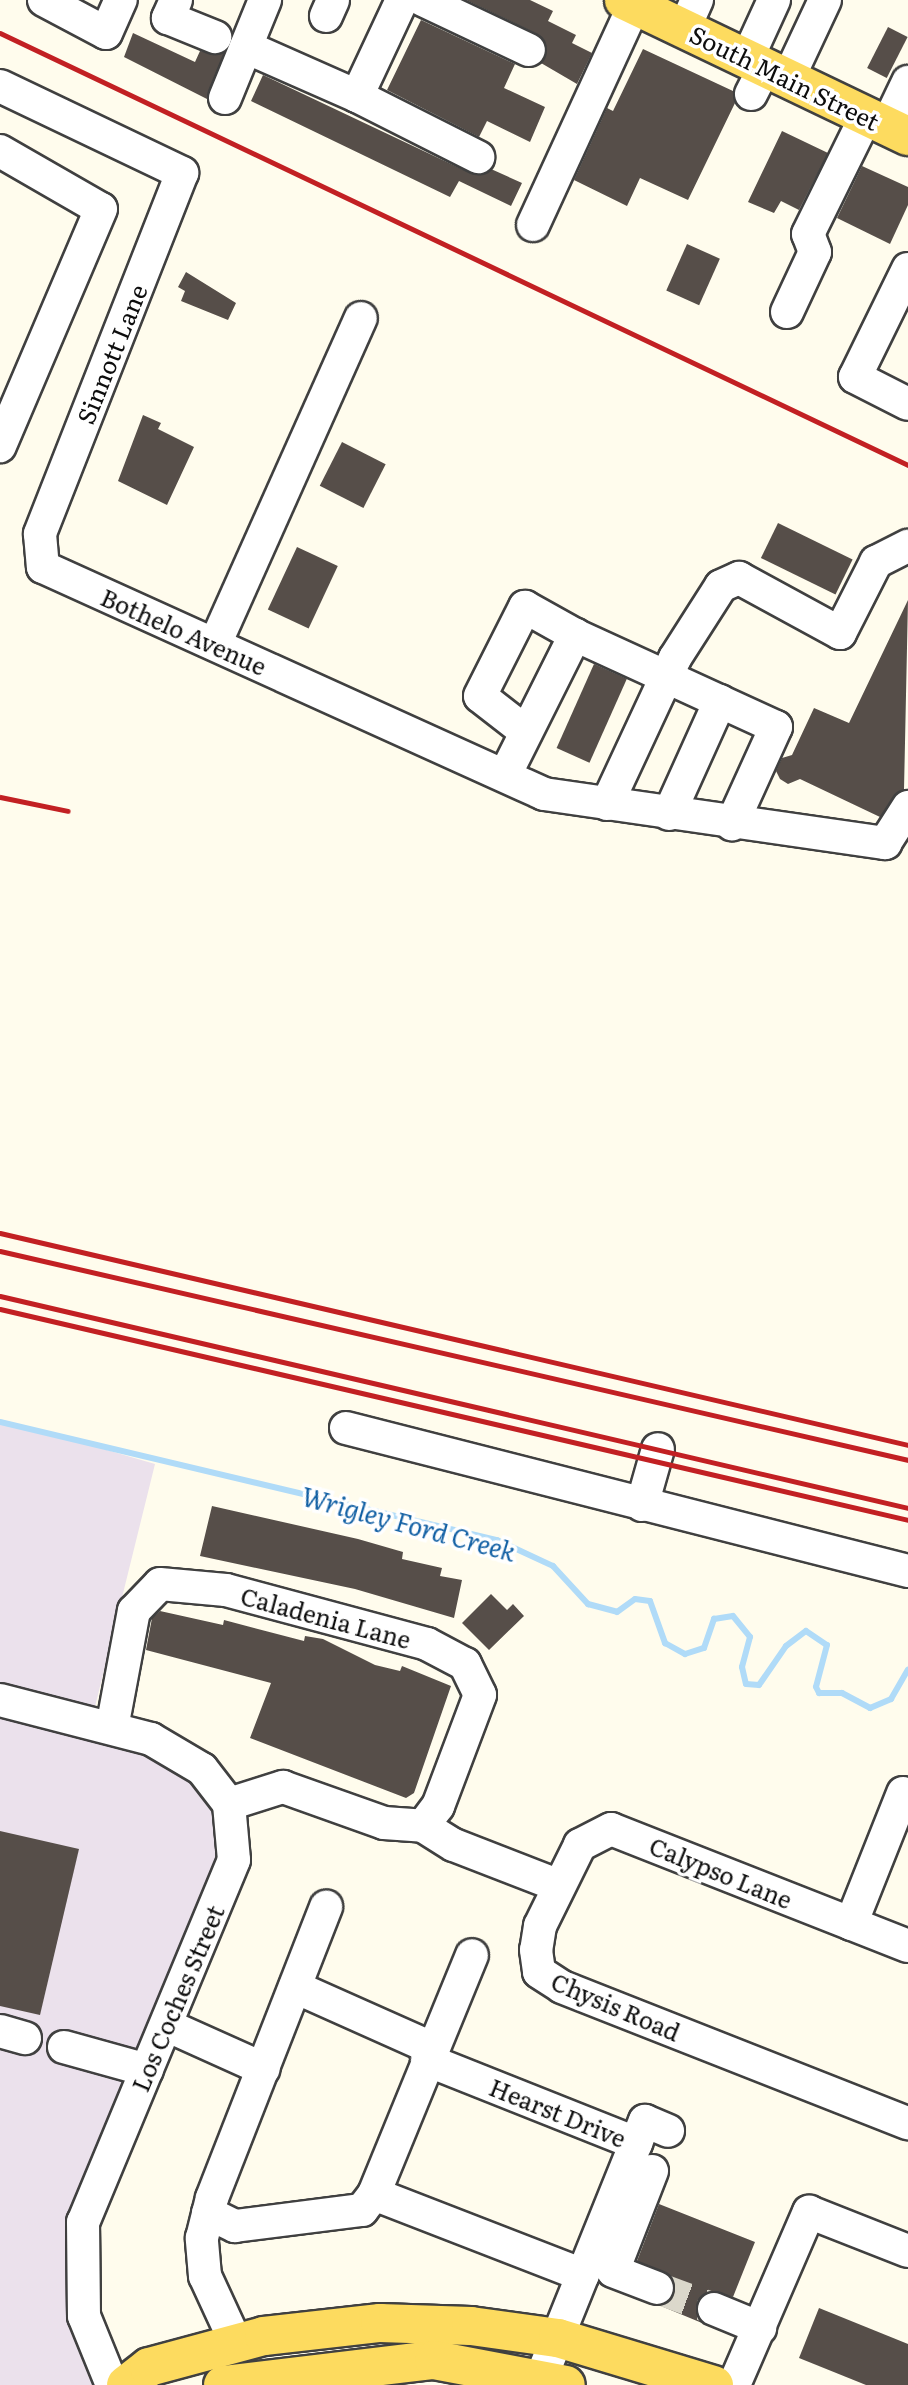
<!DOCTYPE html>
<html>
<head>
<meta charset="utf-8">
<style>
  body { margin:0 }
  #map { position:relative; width:908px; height:2385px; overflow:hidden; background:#fffced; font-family:Literata,serif }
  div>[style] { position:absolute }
  .industrial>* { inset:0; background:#ebe1ec }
  .stream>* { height:6px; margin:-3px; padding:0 3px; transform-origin:3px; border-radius:3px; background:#b0dbf8 }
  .building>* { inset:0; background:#564e49; transform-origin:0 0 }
  .minor-tunnel>* { height:32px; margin-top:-16px; transform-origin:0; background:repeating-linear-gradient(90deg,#dbd8cb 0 32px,transparent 0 48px) }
  .roads { filter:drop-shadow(2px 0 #404040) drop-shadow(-2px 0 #404040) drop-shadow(0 2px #404040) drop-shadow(0 -2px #404040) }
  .minor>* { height:32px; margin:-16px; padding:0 16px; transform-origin:16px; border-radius:16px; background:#fff }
  .major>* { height:38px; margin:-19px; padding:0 19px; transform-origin:19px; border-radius:19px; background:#fddb5f }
  .rail>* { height:5px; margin:-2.5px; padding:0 2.5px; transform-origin:2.5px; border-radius:2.5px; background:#c22023 }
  span { translate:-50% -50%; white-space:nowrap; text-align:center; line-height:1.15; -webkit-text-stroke:7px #fff; paint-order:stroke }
  .street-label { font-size:24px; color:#0d0d0d }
  .water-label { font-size:26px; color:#1260a4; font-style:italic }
</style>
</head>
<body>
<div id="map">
  <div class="industrial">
    <div style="clip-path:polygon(0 1419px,155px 1464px,90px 1727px,202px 1761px,230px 1859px,91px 2224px,92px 2319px,111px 2385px,0 2385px)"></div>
  </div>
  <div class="stream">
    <div style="left:0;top:1422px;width:511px;rotate:13.36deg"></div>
    <div style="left:497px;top:1540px;width:62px;rotate:24.9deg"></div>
    <div style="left:553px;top:1566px;width:52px;rotate:47.4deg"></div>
    <div style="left:588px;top:1604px;width:30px;rotate:15deg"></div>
    <div style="left:617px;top:1612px;width:22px;rotate:-36deg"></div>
    <div style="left:635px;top:1599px;width:15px;rotate:8deg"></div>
    <div style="left:650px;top:1601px;width:45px;rotate:70.3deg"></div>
    <div style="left:665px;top:1643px;width:23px;rotate:29deg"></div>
    <div style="left:685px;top:1654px;width:20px;rotate:-18deg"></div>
    <div style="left:704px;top:1648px;width:31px;rotate:-71deg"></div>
    <div style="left:714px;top:1619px;width:19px;rotate:-9deg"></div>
    <div style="left:733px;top:1616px;width:27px;rotate:51deg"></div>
    <div style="left:750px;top:1637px;width:31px;rotate:105deg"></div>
    <div style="left:742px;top:1667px;width:17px;rotate:77deg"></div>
    <div style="left:746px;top:1684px;width:13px;rotate:4deg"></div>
    <div style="left:759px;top:1685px;width:47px;rotate:-55.3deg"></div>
    <div style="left:786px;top:1646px;width:25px;rotate:-37deg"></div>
    <div style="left:806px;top:1631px;width:25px;rotate:34deg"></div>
    <div style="left:827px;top:1645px;width:43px;rotate:104.7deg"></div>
    <div style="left:816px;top:1687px;width:7px;rotate:63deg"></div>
    <div style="left:819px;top:1693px;width:23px"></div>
    <div style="left:842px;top:1693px;width:32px;rotate:28deg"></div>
    <div style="left:870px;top:1708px;width:23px;rotate:-23deg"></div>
    <div style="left:891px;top:1699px;width:34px;rotate:-60deg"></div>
  </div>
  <div class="building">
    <div style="clip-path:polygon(466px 0,530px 0,553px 11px,548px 21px,576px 35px,572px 43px,592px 53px,577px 84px,541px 63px,547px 48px,537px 34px)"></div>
    <div style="clip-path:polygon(421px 20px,515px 64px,504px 88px,545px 107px,530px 142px,487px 121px,479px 137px,387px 90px)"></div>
    <div style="left:888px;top:27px;width:22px;height:46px;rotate:27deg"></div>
    <div style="clip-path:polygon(133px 33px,195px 62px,200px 51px,224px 53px,207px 99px,124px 57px)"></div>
    <div style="clip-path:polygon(643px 49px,733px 91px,735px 103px,688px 200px,640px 178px,627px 206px,574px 180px,607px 108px,613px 111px)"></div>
    <div style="clip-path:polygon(263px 75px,470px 173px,491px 169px,522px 183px,511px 206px,459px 181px,450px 197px,251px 101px)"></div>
    <div style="clip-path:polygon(782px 131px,828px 153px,799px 210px,781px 201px,774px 213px,748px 202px)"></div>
    <div style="clip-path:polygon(862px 166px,908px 187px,908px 205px,890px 244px,837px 218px)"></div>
    <div style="left:687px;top:244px;width:36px;height:51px;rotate:24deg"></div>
    <div style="clip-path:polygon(186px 272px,236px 303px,228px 320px,181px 301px,185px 291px,178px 287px)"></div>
    <div style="clip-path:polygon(143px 415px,161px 423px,158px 429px,194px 447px,167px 505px,118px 481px)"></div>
    <div style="left:342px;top:442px;width:49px;height:49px;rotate:27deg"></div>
    <div style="left:778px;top:523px;width:83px;height:39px;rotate:26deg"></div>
    <div style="left:297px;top:547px;width:45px;height:69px;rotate:25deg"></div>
    <div style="clip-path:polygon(908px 600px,904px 790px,880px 817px,800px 779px,788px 784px,780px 779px,776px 771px,782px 758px,792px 755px,814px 708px,849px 723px)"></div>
    <div style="left:594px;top:664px;width:36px;height:92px;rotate:24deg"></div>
    <div style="clip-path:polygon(212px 1506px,358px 1539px,403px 1552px,402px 1559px,442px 1568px,440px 1576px,462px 1580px,454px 1618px,355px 1589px,200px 1556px)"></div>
    <div style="clip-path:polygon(491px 1594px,507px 1610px,513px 1604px,524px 1616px,489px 1650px,462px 1623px)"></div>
    <div style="clip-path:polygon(160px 1611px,223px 1625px,224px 1620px,304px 1641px,305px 1636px,323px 1639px,375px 1665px,400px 1671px,402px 1666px,451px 1686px,414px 1793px,406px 1798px,250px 1738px,271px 1683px,146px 1650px,152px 1618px)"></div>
    <div style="clip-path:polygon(0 1831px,79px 1849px,40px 2015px,0 2006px)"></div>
    <div style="clip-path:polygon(659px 2204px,755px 2242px,733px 2297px,712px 2291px,697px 2301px,702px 2323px,661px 2306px,674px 2295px,672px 2277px,637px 2261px)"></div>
    <div style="clip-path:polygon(819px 2308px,908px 2344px,908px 2385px,866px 2385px,799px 2358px)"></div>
  </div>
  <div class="minor-tunnel">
    <div style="left:657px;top:2288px;width:61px;rotate:20.2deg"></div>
  </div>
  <div class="roads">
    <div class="minor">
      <div style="left:44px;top:0;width:70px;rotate:28deg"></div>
      <div style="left:106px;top:33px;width:36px;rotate:-66deg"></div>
      <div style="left:176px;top:0;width:20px;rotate:114deg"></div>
      <div style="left:168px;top:18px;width:51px;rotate:22deg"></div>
      <div style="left:423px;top:0;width:117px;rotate:25.3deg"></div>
      <div style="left:326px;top:16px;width:17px;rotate:-66deg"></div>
      <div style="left:684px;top:29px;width:32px;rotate:-66deg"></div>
      <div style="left:246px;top:47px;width:121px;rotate:23.8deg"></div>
      <div style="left:357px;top:96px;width:106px;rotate:-64.9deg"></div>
      <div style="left:747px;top:59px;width:65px;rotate:-65.4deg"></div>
      <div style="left:788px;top:79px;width:87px;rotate:-64.9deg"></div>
      <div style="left:0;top:86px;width:202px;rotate:25.5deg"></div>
      <div style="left:182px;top:173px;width:388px;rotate:111.5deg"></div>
      <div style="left:40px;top:534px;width:33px;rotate:85deg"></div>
      <div style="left:43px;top:567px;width:550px;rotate:24.37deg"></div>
      <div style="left:544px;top:794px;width:345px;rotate:8.2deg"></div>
      <div style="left:885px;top:843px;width:43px;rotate:-57.4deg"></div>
      <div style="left:751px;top:94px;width:29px;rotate:-63deg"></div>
      <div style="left:357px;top:96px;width:136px;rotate:26.8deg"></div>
      <div style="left:225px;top:98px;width:106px;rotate:-67.8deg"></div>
      <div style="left:887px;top:126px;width:49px;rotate:-64.5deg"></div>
      <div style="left:0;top:151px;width:116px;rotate:29.9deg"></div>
      <div style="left:101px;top:209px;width:258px;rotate:113.1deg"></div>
      <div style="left:533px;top:225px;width:242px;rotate:-65.3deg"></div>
      <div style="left:908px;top:269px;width:120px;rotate:116.1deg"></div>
      <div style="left:855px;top:377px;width:59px;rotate:27deg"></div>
      <div style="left:787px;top:312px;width:66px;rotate:-65deg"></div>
      <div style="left:815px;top:252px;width:19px;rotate:-111deg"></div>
      <div style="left:808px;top:234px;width:131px;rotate:-63.8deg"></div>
      <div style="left:215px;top:644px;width:357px;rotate:-65.9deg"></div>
      <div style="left:526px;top:732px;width:58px;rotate:-142deg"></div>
      <div style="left:480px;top:696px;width:100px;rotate:-63.2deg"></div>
      <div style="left:525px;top:607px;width:57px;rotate:29.2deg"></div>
      <div style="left:505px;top:775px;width:157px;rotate:-63.4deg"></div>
      <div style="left:575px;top:635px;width:221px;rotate:24.6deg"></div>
      <div style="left:776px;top:727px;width:107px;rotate:114.4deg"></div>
      <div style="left:607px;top:804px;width:161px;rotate:-65deg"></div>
      <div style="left:675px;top:658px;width:85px;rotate:-57.4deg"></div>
      <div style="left:721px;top:586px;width:20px;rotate:-24deg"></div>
      <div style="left:739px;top:578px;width:115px;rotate:28.6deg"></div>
      <div style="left:840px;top:633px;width:80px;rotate:-63.1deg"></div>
      <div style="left:876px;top:562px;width:36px;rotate:-27deg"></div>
      <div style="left:669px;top:814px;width:124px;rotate:-65.7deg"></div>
      <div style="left:346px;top:1428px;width:580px;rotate:14.28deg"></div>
      <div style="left:642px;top:1505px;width:58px;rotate:-74.1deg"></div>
      <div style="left:0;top:1700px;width:156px;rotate:14.5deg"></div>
      <div style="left:151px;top:1739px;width:59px;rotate:30.5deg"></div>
      <div style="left:202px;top:1769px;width:44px;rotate:52.4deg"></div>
      <div style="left:229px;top:1804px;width:56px;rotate:84.9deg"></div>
      <div style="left:234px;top:1860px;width:392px;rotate:112.6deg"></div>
      <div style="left:83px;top:2222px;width:94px;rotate:89.4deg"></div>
      <div style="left:84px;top:2316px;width:74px;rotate:67.9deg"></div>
      <div style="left:112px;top:1728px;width:119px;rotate:-79.4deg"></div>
      <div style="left:134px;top:1611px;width:37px;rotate:-46deg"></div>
      <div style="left:160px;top:1584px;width:66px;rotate:5.2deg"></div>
      <div style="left:226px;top:1590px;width:208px;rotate:15deg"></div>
      <div style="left:427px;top:1644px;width:43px;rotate:27.8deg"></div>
      <div style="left:465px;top:1664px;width:34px;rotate:64deg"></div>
      <div style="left:480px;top:1695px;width:119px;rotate:110.7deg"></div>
      <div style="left:438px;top:1806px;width:25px;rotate:127deg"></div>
      <div style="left:229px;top:1804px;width:57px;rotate:-17.5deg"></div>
      <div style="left:283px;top:1787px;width:107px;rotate:19.6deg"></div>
      <div style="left:384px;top:1823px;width:39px;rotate:4deg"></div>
      <div style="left:423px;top:1826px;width:36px;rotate:32deg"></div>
      <div style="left:454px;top:1845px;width:110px;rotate:21.2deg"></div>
      <div style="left:851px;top:1924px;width:141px;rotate:-68.3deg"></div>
      <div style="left:908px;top:1946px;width:319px;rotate:-158.5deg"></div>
      <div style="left:611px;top:1829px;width:35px;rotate:153deg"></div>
      <div style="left:580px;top:1845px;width:90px;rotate:116.3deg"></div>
      <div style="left:540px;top:1926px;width:24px;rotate:99deg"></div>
      <div style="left:536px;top:1950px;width:22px;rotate:82deg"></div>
      <div style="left:539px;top:1972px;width:27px;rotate:33deg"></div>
      <div style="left:562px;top:1987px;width:372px;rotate:21.5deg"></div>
      <div style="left:295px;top:1987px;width:150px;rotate:24deg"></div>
      <div style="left:166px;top:2025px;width:107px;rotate:24.2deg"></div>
      <div style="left:0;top:2031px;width:26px;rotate:16deg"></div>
      <div style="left:64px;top:2047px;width:86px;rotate:15.5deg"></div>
      <div style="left:427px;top:2060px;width:225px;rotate:21.7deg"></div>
      <div style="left:636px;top:2143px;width:261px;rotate:112deg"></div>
      <div style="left:636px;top:2143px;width:24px;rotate:-68deg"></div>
      <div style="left:645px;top:2121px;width:25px;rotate:23deg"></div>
      <div style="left:652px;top:2171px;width:107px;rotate:111.3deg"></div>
      <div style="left:613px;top:2271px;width:47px;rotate:21.1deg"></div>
      <div style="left:374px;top:2194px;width:224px;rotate:21.2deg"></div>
      <div style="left:208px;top:2213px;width:30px;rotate:26deg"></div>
      <div style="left:235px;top:2226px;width:128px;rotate:-7.2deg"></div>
      <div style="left:362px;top:2210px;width:20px;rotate:-53deg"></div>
      <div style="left:374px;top:2194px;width:258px;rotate:-67.7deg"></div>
      <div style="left:714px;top:2309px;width:50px;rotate:22.4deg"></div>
      <div style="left:236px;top:2343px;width:74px;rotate:-114.8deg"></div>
      <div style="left:205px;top:2276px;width:38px;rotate:-95deg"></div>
      <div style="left:202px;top:2238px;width:41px;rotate:-76deg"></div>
      <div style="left:212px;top:2198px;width:313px;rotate:-68.6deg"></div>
      <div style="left:734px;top:2385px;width:189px;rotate:-66.6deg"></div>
      <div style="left:809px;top:2212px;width:106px;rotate:21.5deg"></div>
    </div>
    <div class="major">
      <div style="left:624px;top:0;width:315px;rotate:25.6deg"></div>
      <div style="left:126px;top:2385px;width:29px;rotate:-38deg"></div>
      <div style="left:149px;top:2367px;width:119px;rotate:-15.1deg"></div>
      <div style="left:264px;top:2336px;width:117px;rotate:-6.4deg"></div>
      <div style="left:380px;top:2323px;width:91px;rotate:1.9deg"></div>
      <div style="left:471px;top:2326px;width:88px;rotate:7.9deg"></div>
      <div style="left:558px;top:2338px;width:163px;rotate:16.8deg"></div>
      <div style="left:223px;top:2385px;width:212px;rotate:-6.8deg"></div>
      <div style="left:434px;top:2360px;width:134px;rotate:10.7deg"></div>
    </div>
  </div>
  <div class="rail">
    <div style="left:0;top:33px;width:1006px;rotate:25.44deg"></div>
    <div style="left:0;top:797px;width:69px;rotate:11.6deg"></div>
    <div style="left:0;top:1233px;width:932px;rotate:13.14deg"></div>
    <div style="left:0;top:1251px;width:932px;rotate:12.96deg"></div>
    <div style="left:0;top:1296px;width:932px;rotate:13.14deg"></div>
    <div style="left:0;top:1309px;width:932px;rotate:13.08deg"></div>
  </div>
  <div class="street-label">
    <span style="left:785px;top:77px;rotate:26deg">South Main Street</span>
    <span style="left:111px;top:354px;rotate:-68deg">Sinnott Lane</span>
    <span style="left:184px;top:631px;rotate:24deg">Bothelo Avenue</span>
    <span style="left:326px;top:1617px;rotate:15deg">Caladenia Lane</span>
    <span style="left:721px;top:1872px;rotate:22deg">Calypso Lane</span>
    <span style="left:177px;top:1998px;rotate:-67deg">Los Coches Street</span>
    <span style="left:616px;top:2006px;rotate:23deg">Chysis Road</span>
    <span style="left:558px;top:2112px;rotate:22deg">Hearst Drive</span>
  </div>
  <div class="water-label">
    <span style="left:409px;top:1523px;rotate:15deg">Wrigley Ford Creek</span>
  </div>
</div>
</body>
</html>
